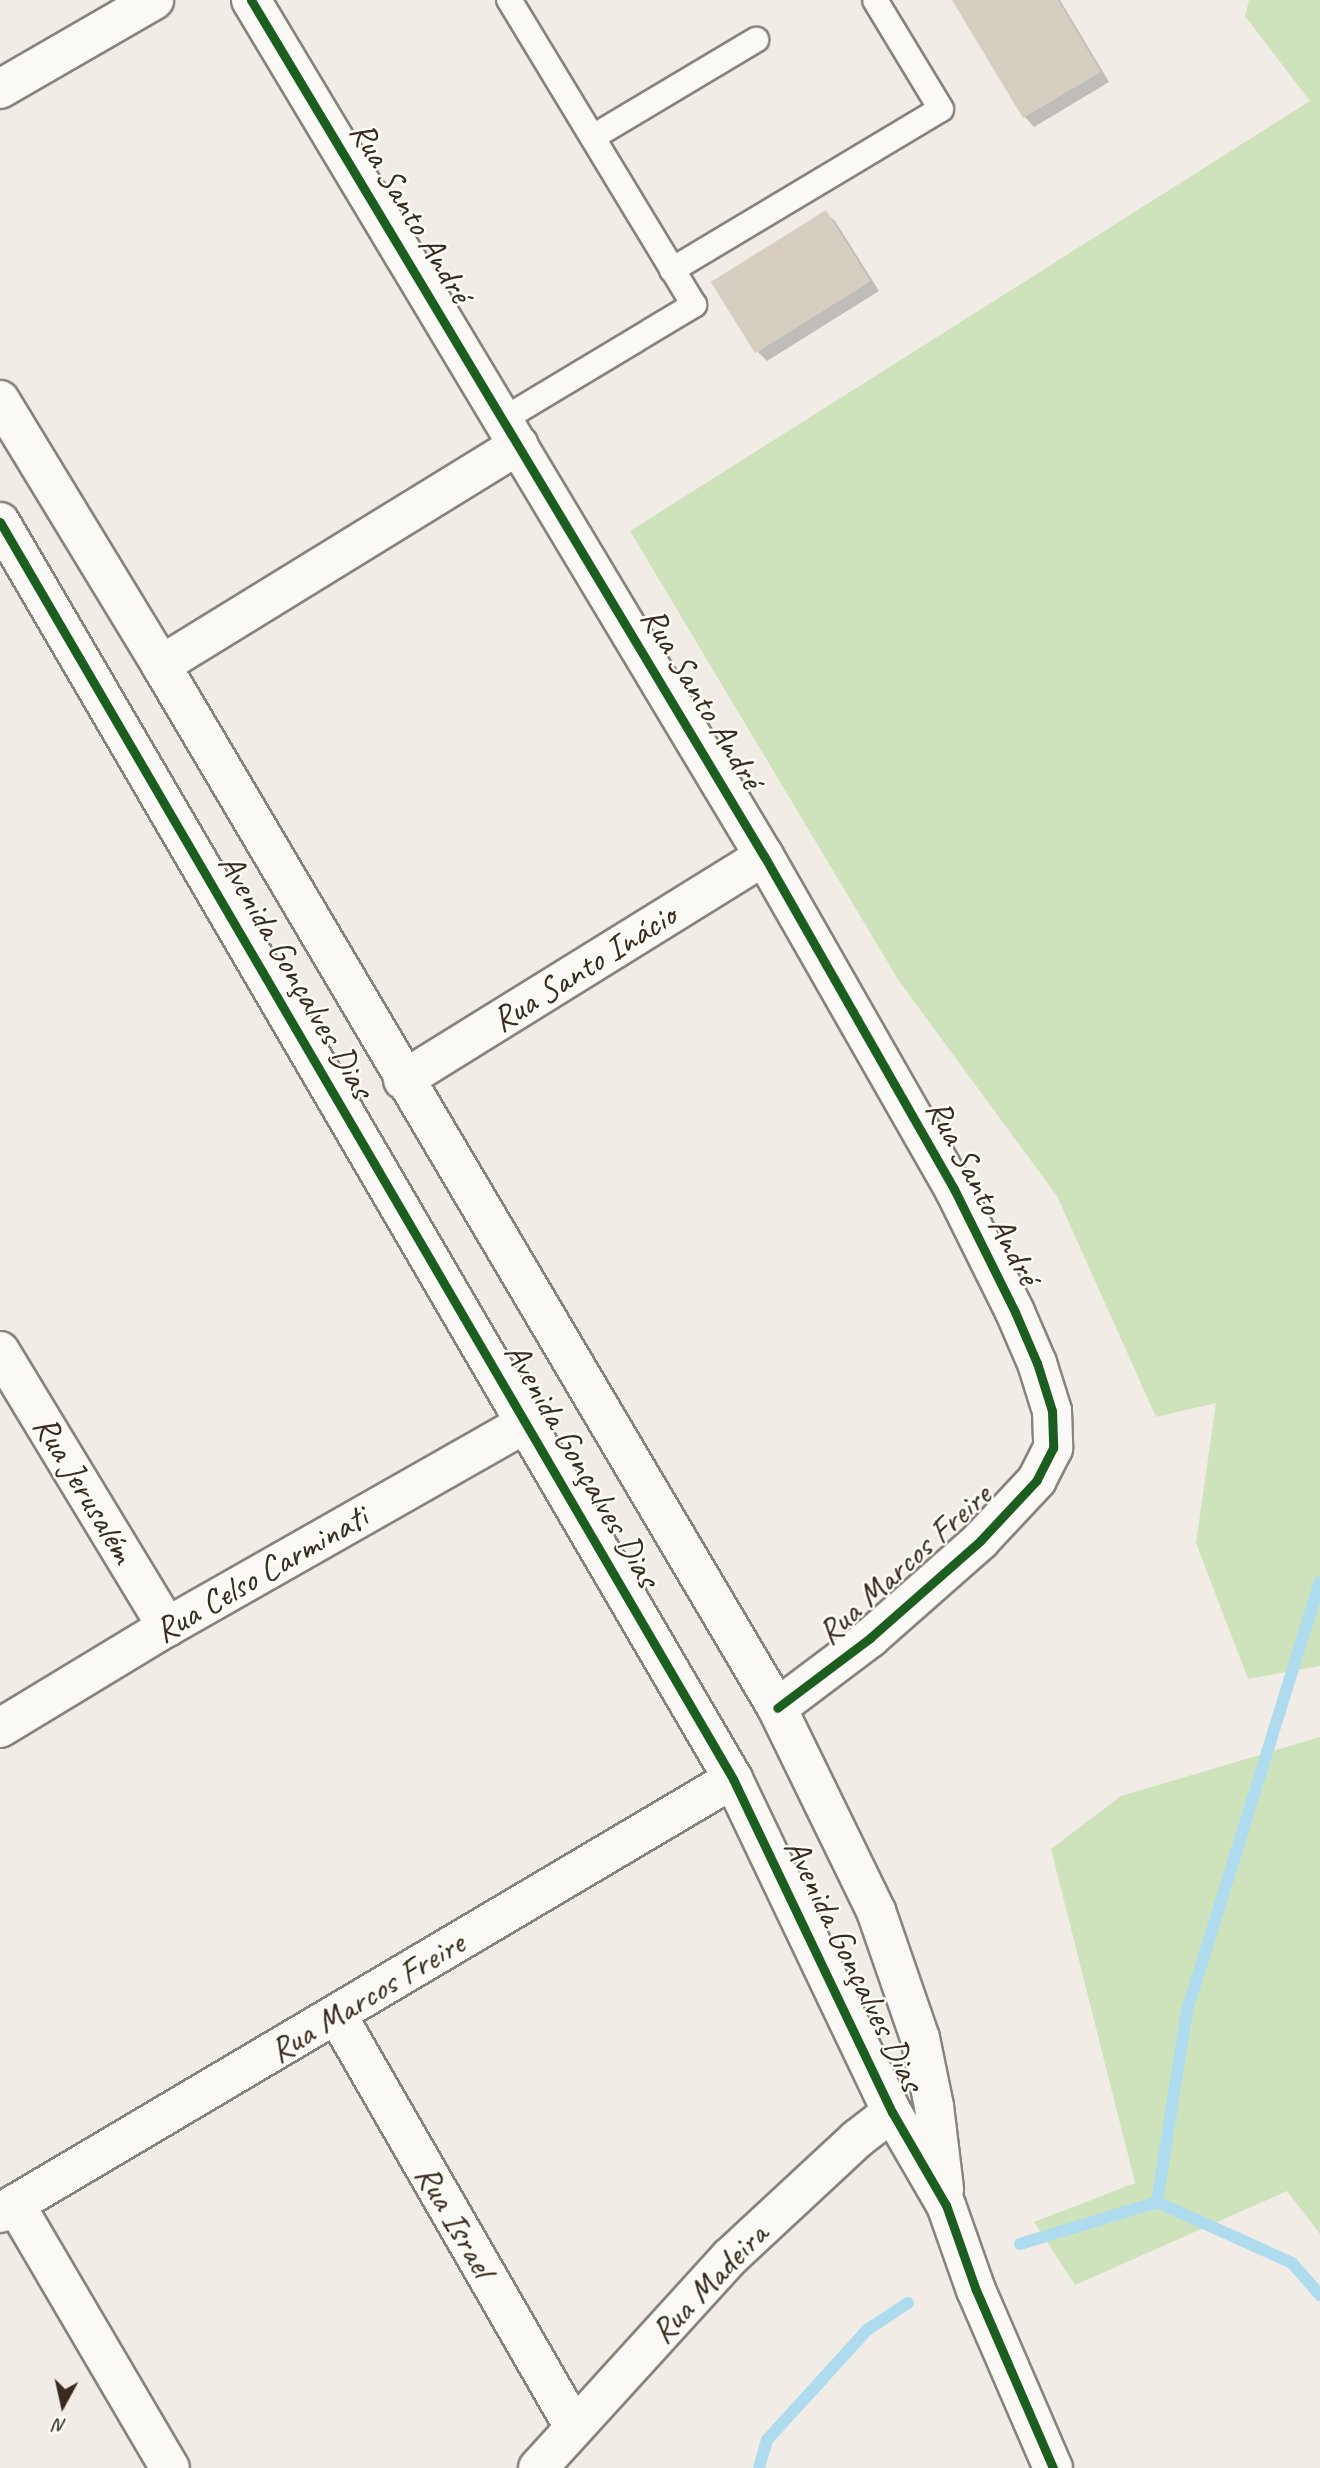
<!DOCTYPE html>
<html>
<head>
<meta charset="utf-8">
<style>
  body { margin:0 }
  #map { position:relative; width:1320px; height:2468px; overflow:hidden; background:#f1ede6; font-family:Caveat,sans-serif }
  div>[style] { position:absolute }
  .green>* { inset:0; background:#cee3bb }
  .shadow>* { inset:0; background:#0003 }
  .stream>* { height:12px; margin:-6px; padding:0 6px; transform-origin:6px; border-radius:6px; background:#aedbee }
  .building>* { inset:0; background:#d5cec1; transform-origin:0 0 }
  .roads { filter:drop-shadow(2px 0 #88837d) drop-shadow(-2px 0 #88837d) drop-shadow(0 2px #88837d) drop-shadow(0 -2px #88837d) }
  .service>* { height:24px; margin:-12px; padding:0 12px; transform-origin:12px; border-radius:12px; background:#faf9f6 }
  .minor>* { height:38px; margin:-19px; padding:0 19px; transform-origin:19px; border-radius:19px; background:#faf9f6 }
  .tertiary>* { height:38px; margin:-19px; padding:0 19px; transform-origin:19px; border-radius:19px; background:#faf9f6 }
  .cycleway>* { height:9px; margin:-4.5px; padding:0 4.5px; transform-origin:4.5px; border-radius:4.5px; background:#1b5e20 }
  span { translate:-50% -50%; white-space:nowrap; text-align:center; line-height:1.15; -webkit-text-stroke:5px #fdfcf7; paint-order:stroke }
  .street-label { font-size:35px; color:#3b2a1e }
  .north { position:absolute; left:28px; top:2370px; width:70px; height:70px; -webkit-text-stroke:5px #fdfcf7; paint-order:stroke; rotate:188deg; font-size:19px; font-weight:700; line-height:28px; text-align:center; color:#3b2a1e }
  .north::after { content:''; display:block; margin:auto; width:24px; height:32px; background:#3b2a1e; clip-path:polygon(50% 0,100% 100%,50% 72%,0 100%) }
</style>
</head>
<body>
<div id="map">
  <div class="green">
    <div style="clip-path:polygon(1249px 0,1320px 0,1320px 1666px,1248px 1679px,1196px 1543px,1216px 1403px,1156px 1417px,1057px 1196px,899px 981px,630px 531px,1310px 101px,1245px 16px)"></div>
    <div style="clip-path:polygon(1320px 1737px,1320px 2234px,1287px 2191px,1075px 2285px,1034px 2222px,1135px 2183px,1051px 1849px,1121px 1796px)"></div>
  </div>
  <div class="shadow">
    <div style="clip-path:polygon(954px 0,1060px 0,1109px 82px,1034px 127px,1025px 117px)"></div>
    <div style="clip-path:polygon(825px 212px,835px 221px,879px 291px,767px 361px,758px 352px)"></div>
  </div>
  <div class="stream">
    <div style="left:1157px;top:2202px;width:148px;rotate:24.3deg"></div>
    <div style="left:1292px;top:2263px;width:43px;rotate:48.8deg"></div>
    <div style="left:1020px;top:2244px;width:143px;rotate:-17deg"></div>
    <div style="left:1157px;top:2202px;width:193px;rotate:-81.1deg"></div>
    <div style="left:1187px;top:2011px;width:449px;rotate:-72.8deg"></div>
    <div style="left:759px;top:2468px;width:29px;rotate:-74deg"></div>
    <div style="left:767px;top:2440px;width:149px;rotate:-47.7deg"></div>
    <div style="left:867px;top:2330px;width:49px;rotate:-33.4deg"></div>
  </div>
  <div class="building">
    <div style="clip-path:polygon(952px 0,1058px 0,1101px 72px,1023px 118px)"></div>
    <div style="left:826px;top:210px;width:84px;height:136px;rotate:58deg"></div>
  </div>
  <div class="roads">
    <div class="service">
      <div style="left:593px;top:137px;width:190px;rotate:-30.8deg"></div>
      <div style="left:672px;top:270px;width:313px;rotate:-30.9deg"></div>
      <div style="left:941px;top:109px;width:127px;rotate:-121.2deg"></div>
      <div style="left:504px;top:419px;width:222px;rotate:-31deg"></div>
      <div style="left:694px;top:305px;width:357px;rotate:-121.2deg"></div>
    </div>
    <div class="minor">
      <div style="left:251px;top:0;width:998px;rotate:59.07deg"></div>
      <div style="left:764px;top:856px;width:383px;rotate:60.3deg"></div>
      <div style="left:954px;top:1189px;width:137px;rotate:63.6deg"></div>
      <div style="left:1015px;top:1312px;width:56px;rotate:66.7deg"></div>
      <div style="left:1037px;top:1363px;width:50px;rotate:72.6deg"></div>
      <div style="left:1052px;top:1411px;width:37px;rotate:88deg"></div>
      <div style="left:1053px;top:1448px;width:36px;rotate:117deg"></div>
      <div style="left:1037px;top:1480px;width:83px;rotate:133.1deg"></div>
      <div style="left:980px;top:1541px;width:147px;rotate:138.6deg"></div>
      <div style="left:870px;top:1638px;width:116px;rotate:143deg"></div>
      <div style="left:0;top:89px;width:178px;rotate:-30deg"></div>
      <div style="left:161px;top:665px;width:420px;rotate:-31.6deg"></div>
      <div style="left:403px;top:1080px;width:425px;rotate:-31.8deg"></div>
      <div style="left:0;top:1351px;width:323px;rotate:58.8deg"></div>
      <div style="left:0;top:1728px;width:195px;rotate:-31.2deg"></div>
      <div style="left:167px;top:1627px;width:412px;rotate:-29.6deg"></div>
      <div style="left:337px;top:2015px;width:475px;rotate:60.1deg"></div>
      <div style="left:15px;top:2204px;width:306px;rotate:59.6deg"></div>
      <div style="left:0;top:2213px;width:852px;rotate:-30.63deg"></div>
      <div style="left:538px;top:2468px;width:284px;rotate:-47.7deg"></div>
      <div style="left:729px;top:2258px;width:175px;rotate:-42.9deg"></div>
      <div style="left:857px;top:2139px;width:44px;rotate:-37.6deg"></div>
    </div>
    <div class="tertiary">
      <div style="left:0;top:400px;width:310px;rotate:58.7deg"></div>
      <div style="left:161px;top:665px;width:1211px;rotate:59.43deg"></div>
      <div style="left:777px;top:1708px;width:226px;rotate:64deg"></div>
      <div style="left:876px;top:1911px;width:134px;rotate:70.9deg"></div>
      <div style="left:920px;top:2038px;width:69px;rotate:78.4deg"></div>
      <div style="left:934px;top:2106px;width:84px;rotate:83.1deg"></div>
      <div style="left:0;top:522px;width:1455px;rotate:59.75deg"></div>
      <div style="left:733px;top:1779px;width:369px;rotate:64.5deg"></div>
      <div style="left:892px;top:2112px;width:108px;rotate:59.9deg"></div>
      <div style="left:946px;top:2205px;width:90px;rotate:70.6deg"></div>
      <div style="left:976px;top:2290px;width:194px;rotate:66.6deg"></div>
    </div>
  </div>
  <div class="cycleway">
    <div style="left:251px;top:0;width:998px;rotate:59.07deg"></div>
    <div style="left:764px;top:856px;width:383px;rotate:60.3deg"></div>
    <div style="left:954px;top:1189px;width:137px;rotate:63.6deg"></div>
    <div style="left:1015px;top:1312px;width:56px;rotate:66.7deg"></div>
    <div style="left:1037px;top:1363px;width:50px;rotate:72.6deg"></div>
    <div style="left:1052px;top:1411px;width:37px;rotate:88deg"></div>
    <div style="left:1053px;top:1448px;width:36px;rotate:117deg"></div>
    <div style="left:1037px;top:1480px;width:83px;rotate:133.1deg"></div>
    <div style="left:980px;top:1541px;width:147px;rotate:138.6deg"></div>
    <div style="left:870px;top:1638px;width:116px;rotate:143deg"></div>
    <div style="left:0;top:522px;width:1455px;rotate:59.75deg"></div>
    <div style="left:733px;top:1779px;width:369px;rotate:64.5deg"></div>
    <div style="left:892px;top:2112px;width:108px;rotate:59.9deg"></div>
    <div style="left:946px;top:2205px;width:90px;rotate:70.6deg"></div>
    <div style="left:976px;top:2290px;width:194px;rotate:66.6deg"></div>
  </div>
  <div class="street-label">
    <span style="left:411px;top:212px;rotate:59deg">Rua Santo André</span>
    <span style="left:702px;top:698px;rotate:59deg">Rua Santo André</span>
    <span style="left:584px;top:968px;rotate:-32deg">Rua Santo Inácio</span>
    <span style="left:296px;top:976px;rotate:60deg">Avenida Gonçalves Dias</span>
    <span style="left:983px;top:1192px;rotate:62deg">Rua Santo André</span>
    <span style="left:582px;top:1465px;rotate:60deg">Avenida Gonçalves Dias</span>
    <span style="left:84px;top:1489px;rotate:59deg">Rua Jerusalém</span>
    <span style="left:904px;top:1564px;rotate:-42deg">Rua Marcos Freire</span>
    <span style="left:261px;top:1574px;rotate:-30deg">Rua Celso Carminati</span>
    <span style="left:854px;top:1965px;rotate:64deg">Avenida Gonçalves Dias</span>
    <span style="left:367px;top:1997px;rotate:-31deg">Rua Marcos Freire</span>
    <span style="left:455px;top:2221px;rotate:60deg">Rua Israel</span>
    <span style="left:709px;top:2283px;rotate:-46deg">Rua Madeira</span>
  </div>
  <div class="north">N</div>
</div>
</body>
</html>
